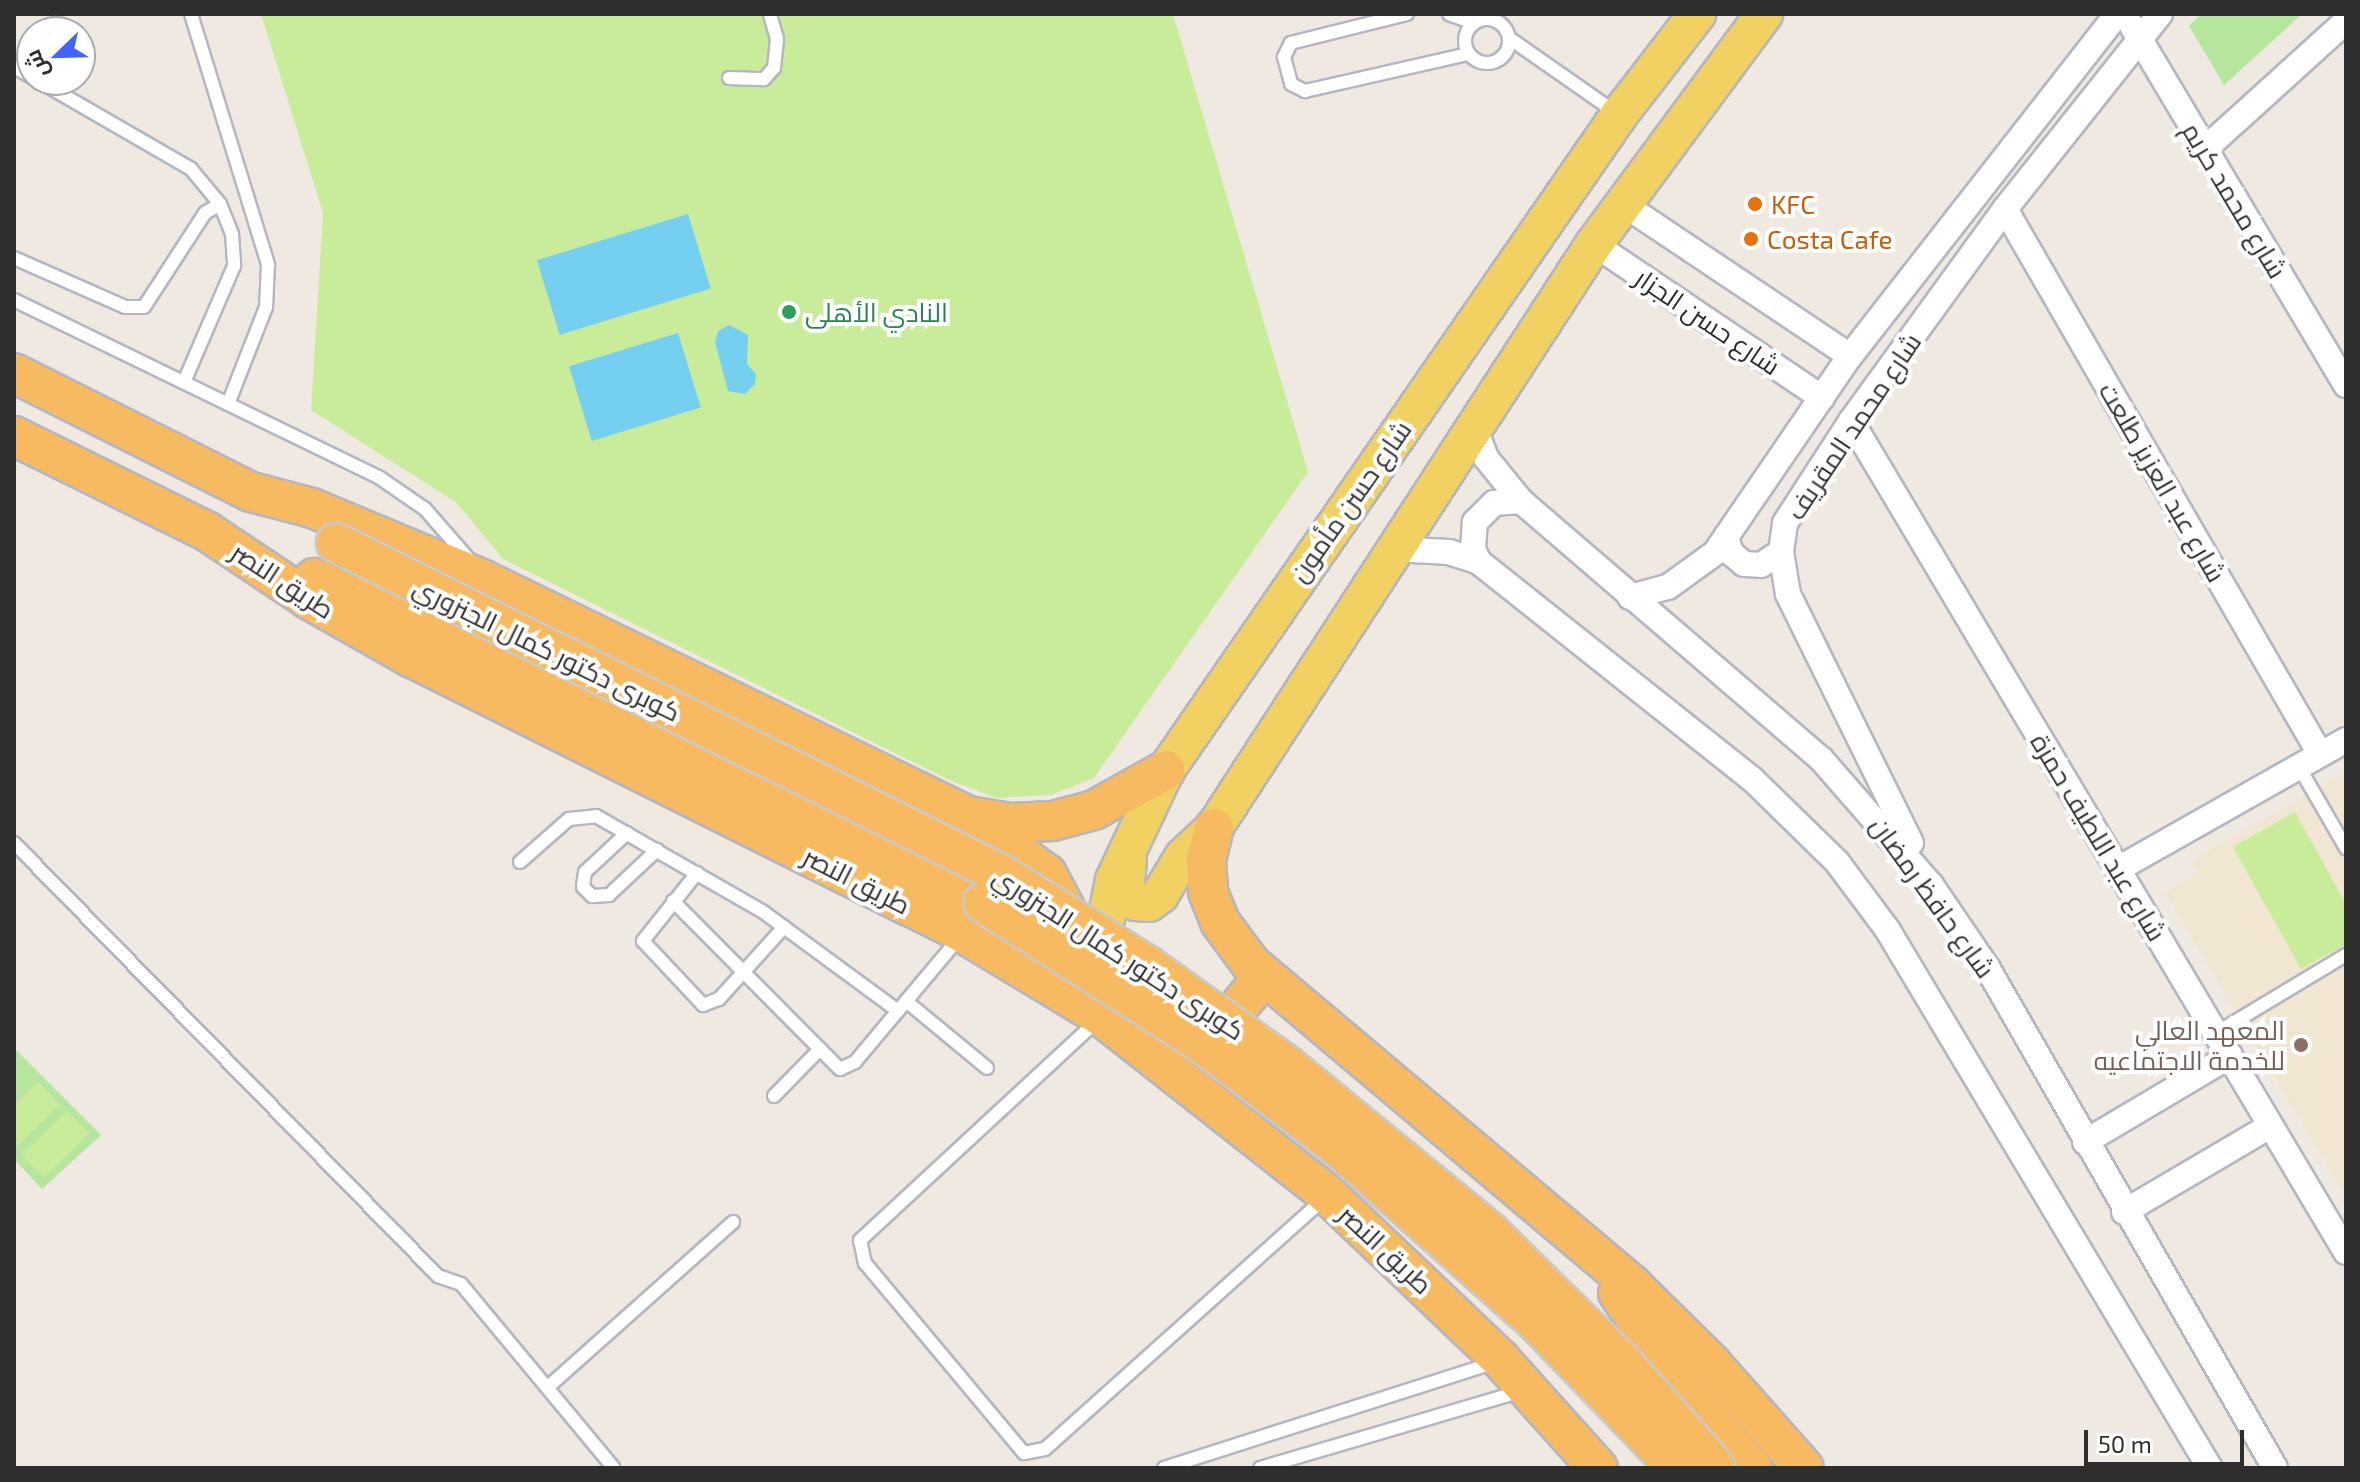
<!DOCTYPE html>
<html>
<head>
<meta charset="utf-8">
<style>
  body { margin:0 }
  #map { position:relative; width:2360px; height:1482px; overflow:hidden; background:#efe9e1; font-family:"Exo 2",Cairo,sans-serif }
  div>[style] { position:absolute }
  .education>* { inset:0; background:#f0e6d1 }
  .green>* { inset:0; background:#b6e59e }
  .pitch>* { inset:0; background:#c9ec9a; transform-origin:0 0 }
  .water>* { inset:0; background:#75cff0; transform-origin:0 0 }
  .roads { filter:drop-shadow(2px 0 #b4b7c1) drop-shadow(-2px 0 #b4b7c1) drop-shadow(0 2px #b4b7c1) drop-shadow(0 -2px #b4b7c1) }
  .service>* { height:12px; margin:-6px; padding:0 6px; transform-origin:6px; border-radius:6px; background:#fff }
  .service>.ring { margin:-6px; padding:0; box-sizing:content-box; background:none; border:12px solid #fff; border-radius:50% }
  .minor>* { height:24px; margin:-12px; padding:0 12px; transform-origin:12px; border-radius:12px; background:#fff }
  .primary>* { height:36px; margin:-18px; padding:0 18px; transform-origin:18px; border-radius:18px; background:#f2d163 }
  .trunk>* { height:38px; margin:-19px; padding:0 19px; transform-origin:19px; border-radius:19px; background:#f8ba60 }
  .bridges { filter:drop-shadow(2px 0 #c9c9c9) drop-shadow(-2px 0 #c9c9c9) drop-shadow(0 2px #c9c9c9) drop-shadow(0 -2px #c9c9c9) }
  .trunk-bridge>* { height:38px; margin:-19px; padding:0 19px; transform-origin:19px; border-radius:19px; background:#f8ba60 }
  .dots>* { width:22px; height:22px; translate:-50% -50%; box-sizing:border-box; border:4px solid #fff; border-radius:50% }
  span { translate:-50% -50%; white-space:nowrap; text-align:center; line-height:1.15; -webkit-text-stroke:8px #fff; paint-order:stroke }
  .street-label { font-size:26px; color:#2e2e2e }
  .food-label { font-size:26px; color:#c56008 }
  .left { translate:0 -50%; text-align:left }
  .leisure-label { font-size:26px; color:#27864d }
  .education-label { font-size:26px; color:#785e54 }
  .right { translate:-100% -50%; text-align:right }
  .frame { position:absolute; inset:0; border:16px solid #2e2e2e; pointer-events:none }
  .north { position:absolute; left:16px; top:16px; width:80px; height:80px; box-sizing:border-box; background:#fff; border:2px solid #ababab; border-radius:50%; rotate:247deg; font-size:22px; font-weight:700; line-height:32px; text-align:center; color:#2e2e2e }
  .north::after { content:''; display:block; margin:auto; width:28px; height:36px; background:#4264fb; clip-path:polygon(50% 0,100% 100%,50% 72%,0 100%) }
  .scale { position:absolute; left:2084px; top:1430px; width:160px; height:36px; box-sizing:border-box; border:4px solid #2e2e2e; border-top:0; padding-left:10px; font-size:24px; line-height:28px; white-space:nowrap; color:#2e2e2e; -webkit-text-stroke:6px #fff; paint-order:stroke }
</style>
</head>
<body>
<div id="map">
  <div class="education">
    <div style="clip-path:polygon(2346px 772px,2346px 1197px,2165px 893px,2198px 873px,2192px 860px)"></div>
  </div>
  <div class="green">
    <div style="clip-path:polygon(2201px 14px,2302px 14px,2224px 85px,2189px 26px)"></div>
    <div style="clip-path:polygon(14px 1048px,101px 1135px,42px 1189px,14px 1159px)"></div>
  </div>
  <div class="pitch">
    <div style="clip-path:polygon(261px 14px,1173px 14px,1308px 472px,1094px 778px,1051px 795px,997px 798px,949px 780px,503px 559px,457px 503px,311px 410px,323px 213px)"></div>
    <div style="clip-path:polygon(2295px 812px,2346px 904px,2346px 944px,2301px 969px,2233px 847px)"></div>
    <div style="clip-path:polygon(38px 1082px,60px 1105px,14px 1149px,14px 1105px)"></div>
    <div style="left:67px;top:1111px;width:32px;height:63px;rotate:46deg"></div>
  </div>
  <div class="water">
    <div style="left:688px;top:214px;width:78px;height:158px;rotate:73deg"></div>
    <div style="clip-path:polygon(729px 325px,748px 335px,747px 364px,756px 374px,755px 384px,745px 394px,728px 391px,715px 342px,718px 331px)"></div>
    <div style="left:678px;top:333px;width:78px;height:114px;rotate:73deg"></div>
  </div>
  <div class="roads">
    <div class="service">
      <div style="left:191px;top:14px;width:263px;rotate:72.9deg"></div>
      <div style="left:268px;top:265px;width:42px;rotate:92.7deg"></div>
      <div style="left:266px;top:307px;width:104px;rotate:111.4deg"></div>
      <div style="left:1407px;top:14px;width:120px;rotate:166deg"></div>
      <div style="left:1291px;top:43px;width:16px;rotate:117deg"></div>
      <div style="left:1284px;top:57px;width:28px;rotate:75deg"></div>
      <div style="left:1291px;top:84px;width:16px;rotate:27deg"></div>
      <div style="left:1305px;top:91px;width:167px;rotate:-12.8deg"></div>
      <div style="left:1449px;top:14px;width:27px;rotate:20deg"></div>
      <div class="ring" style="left:1465px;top:19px;width:32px;height:32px"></div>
      <div style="left:1509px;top:38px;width:129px;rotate:34.9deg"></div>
      <div style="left:14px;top:67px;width:21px;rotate:29deg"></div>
      <div style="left:729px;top:78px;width:35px;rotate:2deg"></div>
      <div style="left:764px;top:79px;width:15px;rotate:-48deg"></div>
      <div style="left:774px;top:68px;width:29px;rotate:-84deg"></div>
      <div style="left:777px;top:39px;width:26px;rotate:-106deg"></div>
      <div style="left:37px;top:80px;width:178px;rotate:30deg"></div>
      <div style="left:191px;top:169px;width:45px;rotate:50.4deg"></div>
      <div style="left:220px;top:204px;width:32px;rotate:68deg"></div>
      <div style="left:232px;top:234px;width:32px;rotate:86deg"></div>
      <div style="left:234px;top:266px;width:126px;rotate:113.3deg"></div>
      <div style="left:14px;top:258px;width:121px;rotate:23.8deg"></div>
      <div style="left:125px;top:307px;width:19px"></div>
      <div style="left:144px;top:307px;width:112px;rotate:-57deg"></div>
      <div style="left:205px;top:213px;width:17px;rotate:-31deg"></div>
      <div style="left:14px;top:300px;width:407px;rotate:25.9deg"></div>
      <div style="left:380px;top:478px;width:55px;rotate:34.6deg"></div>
      <div style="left:425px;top:509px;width:73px;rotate:48.9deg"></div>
      <div style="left:2299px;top:767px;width:94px;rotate:59.9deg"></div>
      <div style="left:627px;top:833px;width:57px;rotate:137.1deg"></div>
      <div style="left:585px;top:872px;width:15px;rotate:98deg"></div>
      <div style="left:583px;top:887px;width:13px;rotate:45deg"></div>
      <div style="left:592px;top:896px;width:17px;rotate:-3deg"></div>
      <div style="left:609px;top:895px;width:66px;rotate:-43.2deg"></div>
      <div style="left:14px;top:843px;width:606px;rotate:45.6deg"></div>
      <div style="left:438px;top:1276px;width:24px;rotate:19deg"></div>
      <div style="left:461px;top:1284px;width:239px;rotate:50.3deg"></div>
      <div style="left:520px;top:862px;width:65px;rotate:-41.3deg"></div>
      <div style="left:569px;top:819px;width:27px;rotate:-6deg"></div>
      <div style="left:596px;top:816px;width:191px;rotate:29.8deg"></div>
      <div style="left:762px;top:911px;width:169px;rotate:36.3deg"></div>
      <div style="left:697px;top:873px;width:87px;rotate:128.5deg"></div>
      <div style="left:643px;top:941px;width:88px;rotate:46.8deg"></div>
      <div style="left:703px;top:1005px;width:17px;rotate:-21deg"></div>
      <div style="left:719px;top:999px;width:97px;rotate:-47.9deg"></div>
      <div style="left:673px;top:901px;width:237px;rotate:45.2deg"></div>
      <div style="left:840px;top:1069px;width:17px;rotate:-25deg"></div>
      <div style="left:855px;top:1062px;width:162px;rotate:-50deg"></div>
      <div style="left:906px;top:1001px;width:105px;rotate:39.6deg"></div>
      <div style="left:1099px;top:1019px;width:326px;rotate:137.2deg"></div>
      <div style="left:860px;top:1240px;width:24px;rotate:78deg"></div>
      <div style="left:865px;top:1263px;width:248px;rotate:50.1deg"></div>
      <div style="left:1024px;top:1453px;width:21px;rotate:-11deg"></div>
      <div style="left:1045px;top:1449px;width:377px;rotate:-41.9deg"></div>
      <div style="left:2216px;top:1033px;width:152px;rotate:-31deg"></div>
      <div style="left:774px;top:1096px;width:66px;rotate:-45.6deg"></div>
      <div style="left:548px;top:1387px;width:248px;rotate:-41.7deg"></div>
      <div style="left:1164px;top:1468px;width:349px;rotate:-17.7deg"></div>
      <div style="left:1260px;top:1468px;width:272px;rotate:-16.4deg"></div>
    </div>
    <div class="minor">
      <div style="left:2132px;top:26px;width:418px;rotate:59.2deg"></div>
      <div style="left:2205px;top:149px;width:190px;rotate:-42.2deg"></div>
      <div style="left:1623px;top:204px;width:273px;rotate:33.8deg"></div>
      <div style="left:2005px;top:209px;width:629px;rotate:59.97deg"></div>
      <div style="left:1594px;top:244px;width:275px;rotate:34deg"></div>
      <div style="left:1851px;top:421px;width:967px;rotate:59.22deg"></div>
      <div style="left:1473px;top:424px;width:36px;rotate:69deg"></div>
      <div style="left:1486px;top:458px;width:55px;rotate:50.9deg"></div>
      <div style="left:1521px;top:501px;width:396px;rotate:40.7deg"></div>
      <div style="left:1821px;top:759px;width:167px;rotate:48.9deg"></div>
      <div style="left:1931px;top:885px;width:102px;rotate:55.8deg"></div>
      <div style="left:1988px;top:969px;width:576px;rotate:60.09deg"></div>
      <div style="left:1726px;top:537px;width:17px;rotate:73deg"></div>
      <div style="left:1731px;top:553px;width:17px;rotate:40deg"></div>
      <div style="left:1744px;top:564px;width:17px;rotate:3deg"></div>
      <div style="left:1761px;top:565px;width:24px;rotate:-33deg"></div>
      <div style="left:1393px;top:549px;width:56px;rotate:3.1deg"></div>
      <div style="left:1449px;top:552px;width:32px;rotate:18deg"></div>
      <div style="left:1479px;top:562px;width:349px;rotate:38.5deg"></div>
      <div style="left:1752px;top:779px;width:119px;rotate:44.3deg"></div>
      <div style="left:1837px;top:862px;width:84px;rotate:53.3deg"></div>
      <div style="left:1887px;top:929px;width:628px;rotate:59.07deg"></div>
      <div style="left:1479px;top:562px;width:14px;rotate:-115deg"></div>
      <div style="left:1473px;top:549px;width:27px;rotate:-86deg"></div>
      <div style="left:1475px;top:522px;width:27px;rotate:-45deg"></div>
      <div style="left:1494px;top:503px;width:27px;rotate:-4deg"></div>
      <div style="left:1630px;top:597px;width:39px;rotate:-15deg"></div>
      <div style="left:1668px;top:587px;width:58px;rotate:-35.9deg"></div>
      <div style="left:1715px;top:553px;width:239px;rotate:-55.6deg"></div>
      <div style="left:1850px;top:356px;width:434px;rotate:-52deg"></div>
      <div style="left:1911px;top:843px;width:278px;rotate:-116.3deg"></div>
      <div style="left:1788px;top:594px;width:43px;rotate:-99.5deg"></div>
      <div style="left:1781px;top:552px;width:29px;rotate:-82deg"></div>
      <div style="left:1785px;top:523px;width:121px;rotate:-57.1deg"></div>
      <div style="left:1851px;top:421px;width:262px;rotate:-54deg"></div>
      <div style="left:2005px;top:209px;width:249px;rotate:-51.5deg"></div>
      <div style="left:2118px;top:869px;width:262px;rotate:-29.5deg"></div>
      <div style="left:2085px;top:1142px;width:169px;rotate:-30.7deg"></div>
      <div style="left:2124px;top:1212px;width:169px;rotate:-30.5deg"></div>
    </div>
    <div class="primary">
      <div style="left:1128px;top:860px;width:33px;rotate:95deg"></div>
      <div style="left:1125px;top:893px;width:13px;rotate:42deg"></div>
      <div style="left:1135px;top:902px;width:14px;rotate:4deg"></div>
      <div style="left:1149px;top:903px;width:14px;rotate:-36deg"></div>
      <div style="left:1160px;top:895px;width:44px;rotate:-58.8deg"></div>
      <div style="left:1183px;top:857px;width:42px;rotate:-43.1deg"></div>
      <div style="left:1214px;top:828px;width:697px;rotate:-56.95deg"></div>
      <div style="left:1594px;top:244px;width:286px;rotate:-53.5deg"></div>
      <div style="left:1104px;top:967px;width:38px;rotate:-90deg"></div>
      <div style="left:1104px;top:929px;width:50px;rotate:-78.5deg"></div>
      <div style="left:1114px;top:880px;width:122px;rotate:-64.7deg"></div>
      <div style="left:1166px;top:770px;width:796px;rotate:-55.33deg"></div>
      <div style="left:1619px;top:115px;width:128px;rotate:-52.3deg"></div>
    </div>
    <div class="trunk">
      <div style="left:14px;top:373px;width:265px;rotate:26.7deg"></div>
      <div style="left:251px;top:492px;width:63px;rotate:14.7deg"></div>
      <div style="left:312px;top:508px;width:186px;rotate:22.7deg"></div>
      <div style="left:484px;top:580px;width:538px;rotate:25.99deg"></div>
      <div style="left:968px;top:816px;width:43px;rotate:9.5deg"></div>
      <div style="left:1010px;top:823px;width:43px;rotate:-2.7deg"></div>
      <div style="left:1053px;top:821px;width:42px;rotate:-15deg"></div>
      <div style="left:1094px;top:810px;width:82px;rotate:-29.1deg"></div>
      <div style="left:14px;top:436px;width:216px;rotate:26.3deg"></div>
      <div style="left:208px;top:532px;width:120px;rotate:33.8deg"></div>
      <div style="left:308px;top:599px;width:120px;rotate:29.6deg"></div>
      <div style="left:412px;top:658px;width:616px;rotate:26.52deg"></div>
      <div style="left:963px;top:933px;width:162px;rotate:31.1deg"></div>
      <div style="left:1102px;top:1017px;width:288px;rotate:38.2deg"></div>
      <div style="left:1328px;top:1195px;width:239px;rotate:43.6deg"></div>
      <div style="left:1501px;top:1360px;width:145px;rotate:48.1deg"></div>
      <div style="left:314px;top:578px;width:744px;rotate:25.91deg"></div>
      <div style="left:974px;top:821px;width:90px;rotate:36deg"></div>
      <div style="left:1047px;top:874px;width:38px;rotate:62deg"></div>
      <div style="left:1065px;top:908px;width:25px;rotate:90deg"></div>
      <div style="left:1214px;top:828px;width:33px;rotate:104deg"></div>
      <div style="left:1206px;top:860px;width:32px;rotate:86deg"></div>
      <div style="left:1208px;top:892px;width:32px;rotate:68deg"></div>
      <div style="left:1220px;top:922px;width:52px;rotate:53.6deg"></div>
      <div style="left:1251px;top:964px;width:500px;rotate:40.1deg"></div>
      <div style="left:1633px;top:1286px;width:110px;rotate:44.6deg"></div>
      <div style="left:1711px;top:1363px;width:140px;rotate:48.5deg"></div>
      <div style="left:1205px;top:1048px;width:93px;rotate:-50.7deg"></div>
      <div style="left:1618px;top:1293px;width:120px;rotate:55.5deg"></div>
      <div style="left:1686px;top:1392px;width:101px;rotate:49deg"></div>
    </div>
  </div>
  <div class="bridges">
    <div class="trunk-bridge">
      <div style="left:336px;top:543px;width:741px;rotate:26.46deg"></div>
      <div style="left:999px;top:873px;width:174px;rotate:31.9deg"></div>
      <div style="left:1147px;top:965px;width:173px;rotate:35.6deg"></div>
      <div style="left:1288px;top:1066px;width:260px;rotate:39.4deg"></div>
      <div style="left:1489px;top:1231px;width:191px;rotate:44.6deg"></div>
      <div style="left:1625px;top:1365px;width:137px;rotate:48.5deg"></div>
      <div style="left:983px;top:903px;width:256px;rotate:32.6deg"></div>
      <div style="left:1199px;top:1041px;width:172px;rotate:37.2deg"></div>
      <div style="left:1336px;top:1145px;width:268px;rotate:41.5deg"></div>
      <div style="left:1537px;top:1323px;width:202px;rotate:46deg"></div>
    </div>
  </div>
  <div class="dots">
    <div style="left:1755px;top:204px;background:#e8710a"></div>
    <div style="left:1751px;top:239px;background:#e8710a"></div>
    <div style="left:789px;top:312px;background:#2e9e5b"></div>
    <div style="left:2301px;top:1045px;background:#8d6e63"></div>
  </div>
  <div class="street-label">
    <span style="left:2235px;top:200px;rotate:59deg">شارع محمد كريم</span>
    <span style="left:1708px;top:321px;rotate:34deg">شارع حسن الجزار</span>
    <span style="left:1853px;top:426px;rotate:-56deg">شارع محمد المقريف</span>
    <span style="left:2163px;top:482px;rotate:60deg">شارع عبد العزيز طلعت</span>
    <span style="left:1350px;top:501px;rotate:-55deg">شارع حسن مأمون</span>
    <span style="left:283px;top:580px;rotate:33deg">طريق النصر</span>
    <span style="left:547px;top:649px;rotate:26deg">كوبرى دكتور كمال الجنزوري</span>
    <span style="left:2099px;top:837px;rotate:59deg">شارع عبد اللطيف حمزة</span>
    <span style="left:857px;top:880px;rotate:27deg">طريق النصر</span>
    <span style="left:1933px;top:897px;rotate:54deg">شارع حافظ رمضان</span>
    <span style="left:1119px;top:953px;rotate:33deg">كوبرى دكتور كمال الجنزوري</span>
    <span style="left:1386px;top:1249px;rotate:43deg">طريق النصر</span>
  </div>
  <div class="food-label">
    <span class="left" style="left:1771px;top:204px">KFC</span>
    <span class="left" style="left:1767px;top:239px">Costa Cafe</span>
  </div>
  <div class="leisure-label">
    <span class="left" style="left:805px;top:312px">النادي الأهلى</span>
  </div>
  <div class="education-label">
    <span class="right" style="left:2285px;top:1045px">المعهد العالي<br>للخدمة الاجتماعيه</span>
  </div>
  <div class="frame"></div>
  <div class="north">ش</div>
  <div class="scale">50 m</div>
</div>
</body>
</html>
